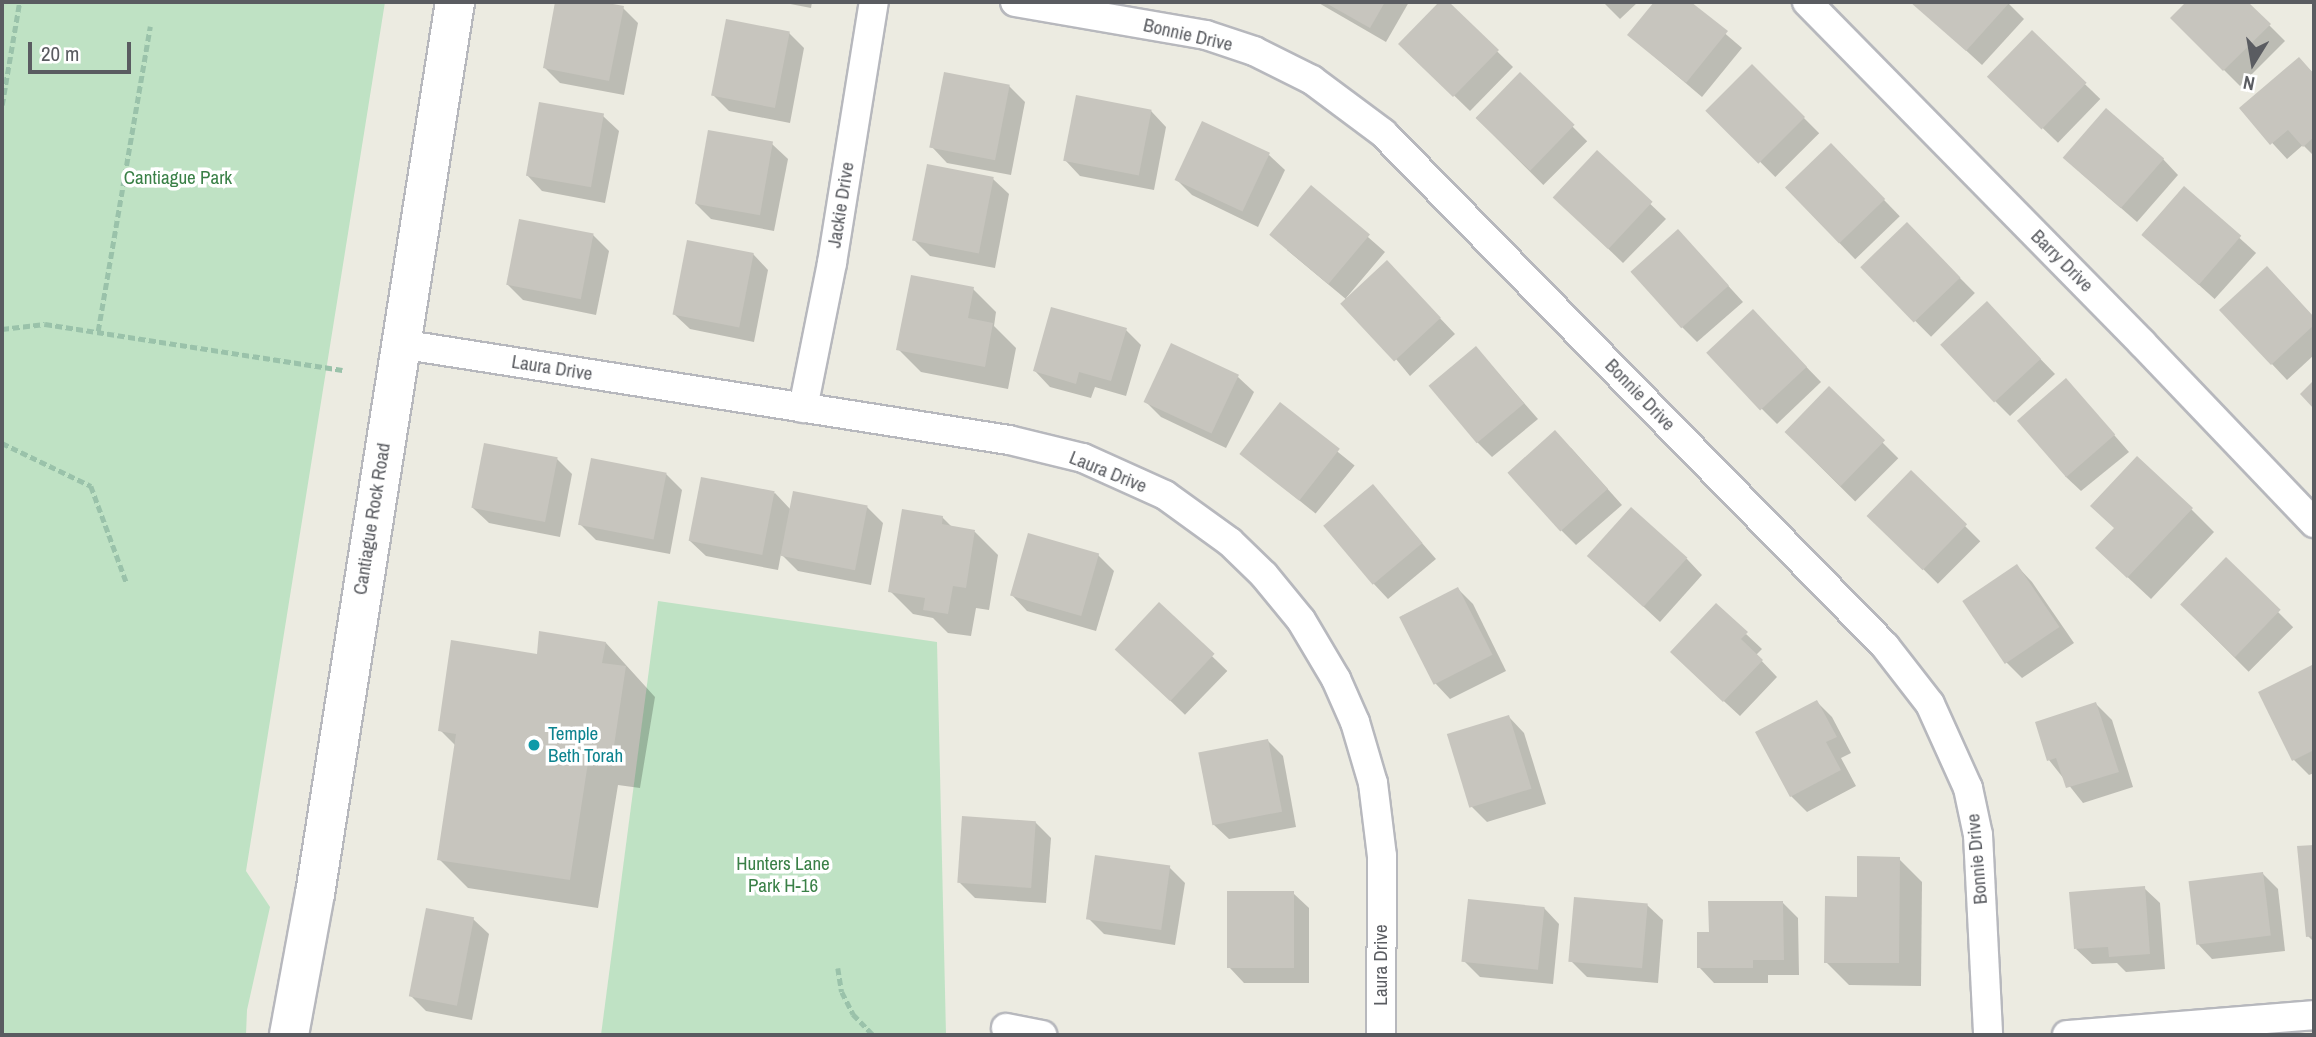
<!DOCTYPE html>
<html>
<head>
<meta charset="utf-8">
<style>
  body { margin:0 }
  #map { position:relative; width:2316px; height:1037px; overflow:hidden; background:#ecebe1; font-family:"Archivo Narrow",sans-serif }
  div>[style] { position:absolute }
  .green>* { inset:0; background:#bfe2c4 }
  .shadow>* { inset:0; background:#0003; transform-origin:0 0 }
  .building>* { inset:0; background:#c7c5be; transform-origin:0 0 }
  .path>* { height:4.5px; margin-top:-2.25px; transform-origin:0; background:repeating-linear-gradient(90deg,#9ac2aa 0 7px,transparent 0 10.5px) }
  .roads { filter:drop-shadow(2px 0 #b7b8bd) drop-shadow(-2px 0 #b7b8bd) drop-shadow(0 2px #b7b8bd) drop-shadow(0 -2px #b7b8bd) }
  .street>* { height:28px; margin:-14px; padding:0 14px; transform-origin:14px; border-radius:14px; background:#fff }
  .secondary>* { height:38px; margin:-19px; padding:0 19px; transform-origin:19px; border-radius:19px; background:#fff }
  .dots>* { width:19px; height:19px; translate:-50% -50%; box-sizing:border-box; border:4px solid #fff; border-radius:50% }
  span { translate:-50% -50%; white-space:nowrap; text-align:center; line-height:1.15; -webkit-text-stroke:7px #fff; paint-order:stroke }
  .street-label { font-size:19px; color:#5a5c61 }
  .park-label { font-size:19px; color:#3a8047 }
  .culture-label { font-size:19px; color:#0d838f }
  .left { translate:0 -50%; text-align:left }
  .frame { position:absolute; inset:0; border:4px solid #5a5c61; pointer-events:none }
  .north { position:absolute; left:2218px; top:28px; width:70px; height:70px; -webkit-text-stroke:5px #fff; paint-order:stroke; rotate:191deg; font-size:19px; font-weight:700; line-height:28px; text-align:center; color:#5a5c61 }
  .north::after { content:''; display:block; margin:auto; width:24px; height:32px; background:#5a5c61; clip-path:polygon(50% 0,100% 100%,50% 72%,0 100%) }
  .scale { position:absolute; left:28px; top:42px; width:103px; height:32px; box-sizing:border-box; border:4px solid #5a5c61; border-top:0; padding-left:9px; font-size:21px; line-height:24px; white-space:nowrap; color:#5a5c61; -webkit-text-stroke:5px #fff; paint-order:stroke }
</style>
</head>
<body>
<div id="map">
  <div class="green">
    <div style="clip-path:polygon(2px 2px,385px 2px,246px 871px,270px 907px,247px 1010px,246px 1035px,2px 1035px)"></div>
    <div style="clip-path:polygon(658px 601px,937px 642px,946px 1035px,601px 1035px)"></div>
  </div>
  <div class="shadow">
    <div style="clip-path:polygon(557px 2px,593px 2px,623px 8px,638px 23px,624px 95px,560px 83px,544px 67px)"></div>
    <div style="clip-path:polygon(780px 2px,812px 2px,811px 8px)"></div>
    <div style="clip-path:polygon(1317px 2px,1409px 2px,1386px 42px)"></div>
    <div style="clip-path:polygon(1442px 2px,1447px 2px,1513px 67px,1470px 111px,1401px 44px)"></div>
    <div style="clip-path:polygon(1603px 2px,1638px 2px,1620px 19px)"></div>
    <div style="clip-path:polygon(1657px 2px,1688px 2px,1742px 48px,1702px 97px,1629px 35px)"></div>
    <div style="clip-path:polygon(1913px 2px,2007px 2px,2024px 19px,1982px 65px)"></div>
    <div style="clip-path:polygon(2188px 2px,2246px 2px,2285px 41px,2240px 86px,2172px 18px)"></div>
    <div style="clip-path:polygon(789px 33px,804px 48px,790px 123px,729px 111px,713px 95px)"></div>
    <div style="left:2032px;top:33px;width:95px;height:61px;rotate:44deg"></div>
    <div style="clip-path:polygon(2299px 59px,2314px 74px,2314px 156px,2303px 145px,2287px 159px,2241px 109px)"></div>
    <div style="left:1752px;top:66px;width:95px;height:62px;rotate:45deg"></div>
    <div style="left:1520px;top:74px;width:95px;height:62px;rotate:45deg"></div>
    <div style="clip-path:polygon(1009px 86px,1025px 102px,1011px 175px,947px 163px,932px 147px)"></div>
    <div style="clip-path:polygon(1151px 111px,1166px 127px,1154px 190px,1080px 176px,1065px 160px)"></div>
    <div style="clip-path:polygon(603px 116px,619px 131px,605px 203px,542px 191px,527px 175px)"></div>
    <div style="clip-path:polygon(772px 144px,788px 159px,774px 231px,711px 219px,696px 204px)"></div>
    <div style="left:1831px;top:145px;width:99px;height:62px;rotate:46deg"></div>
    <div style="clip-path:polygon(1597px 153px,1666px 219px,1623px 263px,1570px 212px)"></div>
    <div style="clip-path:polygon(1269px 155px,1285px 170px,1258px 227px,1192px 195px,1176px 179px)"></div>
    <div style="clip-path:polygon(2163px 159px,2178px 175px,2137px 222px,2081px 173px)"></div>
    <div style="clip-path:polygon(993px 179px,1009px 194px,995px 268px,930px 256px,914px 240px)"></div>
    <div style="clip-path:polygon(1311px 187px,1385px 252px,1346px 298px,1402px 278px,1455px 334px,1410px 376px,1347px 300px,1287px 250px)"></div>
    <div style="left:2184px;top:188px;width:97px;height:62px;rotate:42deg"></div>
    <div style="left:1907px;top:225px;width:96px;height:62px;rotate:45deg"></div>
    <div style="clip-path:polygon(593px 235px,609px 251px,596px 315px,523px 300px,508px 285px)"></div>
    <div style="clip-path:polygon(1693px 247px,1743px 302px,1697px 342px,1682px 327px)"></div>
    <div style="clip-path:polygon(753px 254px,768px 270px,754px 342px,690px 329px,674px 314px)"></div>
    <div style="clip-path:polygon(2283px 284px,2314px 318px,2314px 355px,2287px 380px,2221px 310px)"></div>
    <div style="clip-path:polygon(973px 289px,996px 312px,994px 326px,1016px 348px,1008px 389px,921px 372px,898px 349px)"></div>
    <div style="clip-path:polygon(2002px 319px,2055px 374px,2010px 416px,1995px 401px)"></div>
    <div style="clip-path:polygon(1768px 327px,1821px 382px,1777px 424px,1761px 408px)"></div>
    <div style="clip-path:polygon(1126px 330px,1141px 345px,1126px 396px,1095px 387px,1091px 398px,1050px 387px,1035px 371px)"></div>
    <div style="clip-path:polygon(1476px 348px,1538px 419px,1492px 457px,1477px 442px)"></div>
    <div style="clip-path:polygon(1238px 377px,1254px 392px,1226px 448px,1161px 417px,1145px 401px)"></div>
    <div style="clip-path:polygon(2066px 380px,2129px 452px,2081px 491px,2065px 476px)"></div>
    <div style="left:1829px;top:389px;width:98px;height:61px;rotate:45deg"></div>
    <div style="left:1280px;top:405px;width:96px;height:62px;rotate:39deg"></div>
    <div style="clip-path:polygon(1571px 448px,1622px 505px,1576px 545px,1561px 530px)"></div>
    <div style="clip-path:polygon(557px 459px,572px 474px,560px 537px,489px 523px,473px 508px)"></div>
    <div style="left:1911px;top:472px;width:98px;height:60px;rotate:45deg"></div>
    <div style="clip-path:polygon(666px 474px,682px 490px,670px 554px,596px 540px,580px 524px)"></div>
    <div style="clip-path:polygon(1373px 487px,1436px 559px,1388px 599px,1373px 583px)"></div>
    <div style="clip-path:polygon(775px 493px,791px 510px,867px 507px,883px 523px,871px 585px,798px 571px,781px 554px,778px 570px,706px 556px,690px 541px)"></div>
    <div style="clip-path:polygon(2191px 509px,2214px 532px,2151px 599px,2121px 571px)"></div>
    <div style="clip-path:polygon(942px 517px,953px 528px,975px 532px,998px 555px,989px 610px,976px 608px,971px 636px,948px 633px,933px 618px,913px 614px,890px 591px)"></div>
    <div style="clip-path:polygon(1098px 555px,1114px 571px,1096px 631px,1027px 611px,1012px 595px)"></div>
    <div style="clip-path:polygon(1589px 556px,1687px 559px,1702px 575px,1660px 622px)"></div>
    <div style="left:2226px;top:560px;width:95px;height:63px;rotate:45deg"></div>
    <div style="clip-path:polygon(2017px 566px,2032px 582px,2074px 643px,2022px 678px,2006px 662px,1965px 601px)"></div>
    <div style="clip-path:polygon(1458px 589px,1473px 604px,1506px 671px,1450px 699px,1435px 683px,1402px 616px)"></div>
    <div style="left:1159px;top:605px;width:95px;height:61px;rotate:44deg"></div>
    <div style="clip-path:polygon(1746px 634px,1762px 649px,1756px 655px,1777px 677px,1740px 716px,1688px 668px)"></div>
    <div style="clip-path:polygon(606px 643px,655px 697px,640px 788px,618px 785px,598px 908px,468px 888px,439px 859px,456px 746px,440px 730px,538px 656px)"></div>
    <div style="clip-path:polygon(2314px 666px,2314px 773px,2309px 775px,2294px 760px,2260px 692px)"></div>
    <div style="clip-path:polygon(1817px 702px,1832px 717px,1851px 753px,1841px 758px,1856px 786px,1807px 812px,1791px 796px,1758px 733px)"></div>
    <div style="clip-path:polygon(2096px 704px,2112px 720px,2133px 787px,2083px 803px,2049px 760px,2037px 723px)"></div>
    <div style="clip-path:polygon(1509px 717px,1524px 733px,1546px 804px,1487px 822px,1471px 806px)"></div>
    <div style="clip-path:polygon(1268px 741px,1283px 756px,1296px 827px,1229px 839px,1213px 824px)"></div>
    <div style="clip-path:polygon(1035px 822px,1051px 838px,1046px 903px,975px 898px,959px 882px)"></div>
    <div style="clip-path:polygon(2314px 846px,2314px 942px,2308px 936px,2299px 848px)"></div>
    <div style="clip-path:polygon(1899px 859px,1922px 882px,1921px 986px,1849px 985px,1826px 962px)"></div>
    <div style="clip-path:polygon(1169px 867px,1185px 883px,1175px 945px,1104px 934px,1088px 918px)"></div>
    <div style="clip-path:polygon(2263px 874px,2278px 889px,2285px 951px,2212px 959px,2197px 943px)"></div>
    <div style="clip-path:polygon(2144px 888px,2160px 903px,2165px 969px,2126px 972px,2117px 963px,2092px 964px,2076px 949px)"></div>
    <div style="clip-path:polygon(1293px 893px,1309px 908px,1309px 983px,1244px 983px,1229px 967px)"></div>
    <div style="clip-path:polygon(1783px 903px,1798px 918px,1799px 975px,1768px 975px,1768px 983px,1714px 983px,1699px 967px,1710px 933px)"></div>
    <div style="clip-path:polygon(1647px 905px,1663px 920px,1658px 983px,1587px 977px,1571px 961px)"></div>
    <div style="clip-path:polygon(1544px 908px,1559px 924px,1553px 984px,1480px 977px,1464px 961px)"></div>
    <div style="clip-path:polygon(473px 919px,489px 934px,472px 1020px,426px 1011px,410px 995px)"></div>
  </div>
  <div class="building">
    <div style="clip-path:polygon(555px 2px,602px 2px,624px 6px,609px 81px,543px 68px)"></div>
    <div style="clip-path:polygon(1324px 2px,1385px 2px,1370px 28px)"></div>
    <div style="clip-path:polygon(1439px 2px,1449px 2px,1499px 50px,1453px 97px,1398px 44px)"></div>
    <div style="clip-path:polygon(1654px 2px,1691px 2px,1728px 31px,1686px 83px,1627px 35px)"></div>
    <div style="clip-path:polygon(1910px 2px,2010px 2px,1966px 51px)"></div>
    <div style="clip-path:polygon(2186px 2px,2248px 2px,2271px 24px,2223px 71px,2170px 18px)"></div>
    <div style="left:726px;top:19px;width:65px;height:78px;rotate:11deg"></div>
    <div style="left:2032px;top:30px;width:76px;height:65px;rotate:44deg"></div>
    <div style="clip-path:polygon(2299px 57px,2314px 74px,2314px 137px,2303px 147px,2288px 130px,2270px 145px,2239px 108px)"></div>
    <div style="left:1752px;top:64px;width:75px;height:66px;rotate:45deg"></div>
    <div style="left:944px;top:72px;width:67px;height:77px;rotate:11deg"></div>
    <div style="left:1520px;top:72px;width:76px;height:64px;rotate:44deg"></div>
    <div style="left:1076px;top:95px;width:77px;height:67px;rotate:11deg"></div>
    <div style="left:539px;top:102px;width:66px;height:75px;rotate:10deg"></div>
    <div style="left:2106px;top:108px;width:77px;height:66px;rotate:41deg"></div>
    <div style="left:1202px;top:121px;width:75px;height:65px;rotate:25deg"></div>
    <div style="left:708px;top:130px;width:66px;height:75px;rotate:10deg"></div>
    <div style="left:1831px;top:143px;width:78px;height:64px;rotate:46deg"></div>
    <div style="left:1597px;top:150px;width:76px;height:65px;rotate:43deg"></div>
    <div style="left:927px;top:164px;width:68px;height:78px;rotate:11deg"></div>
    <div style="left:1311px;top:185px;width:77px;height:65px;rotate:40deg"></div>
    <div style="left:2184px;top:186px;width:76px;height:65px;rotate:41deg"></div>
    <div style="left:519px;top:219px;width:76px;height:67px;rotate:11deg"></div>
    <div style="left:1907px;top:222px;width:77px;height:65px;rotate:46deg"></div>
    <div style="left:1678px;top:229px;width:76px;height:64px;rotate:48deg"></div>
    <div style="left:687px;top:240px;width:68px;height:76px;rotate:11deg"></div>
    <div style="left:1387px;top:260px;width:79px;height:64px;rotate:47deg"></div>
    <div style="clip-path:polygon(2267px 266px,2314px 317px,2314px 325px,2271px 365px,2219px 310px)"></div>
    <div style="clip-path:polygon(911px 275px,974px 287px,968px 318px,993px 323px,985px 367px,896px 350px)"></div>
    <div style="left:1987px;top:301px;width:79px;height:64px;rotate:47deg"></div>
    <div style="clip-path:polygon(1051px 307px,1127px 328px,1111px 381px,1079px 372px,1076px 384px,1033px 371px)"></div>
    <div style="left:1753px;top:309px;width:79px;height:64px;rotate:47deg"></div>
    <div style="left:1171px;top:343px;width:75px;height:65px;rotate:25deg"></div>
    <div style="left:1476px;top:346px;width:75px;height:62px;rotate:50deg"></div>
    <div style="left:2066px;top:378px;width:75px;height:65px;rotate:49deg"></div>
    <div style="clip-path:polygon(2314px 380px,2314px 409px,2300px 394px)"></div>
    <div style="left:1829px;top:386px;width:78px;height:64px;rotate:44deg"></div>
    <div style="left:1280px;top:402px;width:76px;height:66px;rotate:38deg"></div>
    <div style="left:1555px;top:430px;width:79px;height:64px;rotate:48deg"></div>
    <div style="left:484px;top:443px;width:75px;height:66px;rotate:11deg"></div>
    <div style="clip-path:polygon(2137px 456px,2193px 508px,2127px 578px,2095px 548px,2114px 528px,2090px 506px)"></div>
    <div style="left:591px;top:458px;width:77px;height:68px;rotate:11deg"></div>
    <div style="left:1911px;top:470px;width:78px;height:64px;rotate:44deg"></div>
    <div style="left:701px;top:477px;width:75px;height:65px;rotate:11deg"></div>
    <div style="left:1373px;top:484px;width:77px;height:65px;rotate:50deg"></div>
    <div style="left:793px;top:491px;width:76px;height:66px;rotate:11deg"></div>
    <div style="left:1631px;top:507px;width:76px;height:66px;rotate:42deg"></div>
    <div style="clip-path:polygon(902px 509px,943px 516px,942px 524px,975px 530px,966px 588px,953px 586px,948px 614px,923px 610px,925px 598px,888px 592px)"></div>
    <div style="left:1028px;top:533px;width:74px;height:65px;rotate:16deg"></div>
    <div style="left:2226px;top:557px;width:76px;height:66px;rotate:44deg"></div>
    <div style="left:2017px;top:564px;width:76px;height:66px;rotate:56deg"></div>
    <div style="left:1458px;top:587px;width:76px;height:66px;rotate:63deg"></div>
    <div style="left:1159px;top:602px;width:76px;height:65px;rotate:43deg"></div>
    <div style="clip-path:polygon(1716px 603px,1748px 632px,1741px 639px,1763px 660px,1723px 702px,1670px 652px)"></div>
    <div style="clip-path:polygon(539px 631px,606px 642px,602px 663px,626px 666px,612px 759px,589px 756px,570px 880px,437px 860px,456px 734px,438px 731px,451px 640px,537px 654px)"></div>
    <div style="clip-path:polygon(2314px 664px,2314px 750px,2292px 761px,2258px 692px)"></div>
    <div style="clip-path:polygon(1817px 700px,1837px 737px,1826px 742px,1841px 770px,1790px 797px,1755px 732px)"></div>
    <div style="clip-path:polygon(2096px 702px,2119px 772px,2066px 788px,2056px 758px,2047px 761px,2035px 722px)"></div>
    <div style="left:1509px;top:715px;width:77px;height:65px;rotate:73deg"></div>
    <div style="left:1268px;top:739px;width:74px;height:71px;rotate:79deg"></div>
    <div style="left:962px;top:816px;width:74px;height:67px;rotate:4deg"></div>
    <div style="clip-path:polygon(2314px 845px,2314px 936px,2306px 937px,2297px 846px)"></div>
    <div style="left:1095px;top:855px;width:76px;height:65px;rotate:8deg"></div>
    <div style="clip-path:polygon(1857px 856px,1900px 857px,1899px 963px,1824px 963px,1825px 896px,1857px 897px)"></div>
    <div style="left:2263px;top:872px;width:64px;height:75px;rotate:83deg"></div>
    <div style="clip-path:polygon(2145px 886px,2150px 954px,2109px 957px,2108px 947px,2074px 949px,2069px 892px)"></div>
    <div style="left:1227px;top:891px;width:67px;height:77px"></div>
    <div style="left:1574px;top:897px;width:74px;height:65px;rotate:5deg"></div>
    <div style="left:1468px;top:899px;width:77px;height:63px;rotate:6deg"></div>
    <div style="clip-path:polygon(1708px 901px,1783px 901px,1784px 960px,1753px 960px,1753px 968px,1697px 968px,1697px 932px,1709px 932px)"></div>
    <div style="left:426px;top:908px;width:49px;height:90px;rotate:11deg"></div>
  </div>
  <div class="path">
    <div style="left:2px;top:105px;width:102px;rotate:-80.4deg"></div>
    <div style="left:2px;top:329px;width:43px;rotate:-6.6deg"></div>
    <div style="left:45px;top:324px;width:301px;rotate:8.8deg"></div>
    <div style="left:98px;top:331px;width:309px;rotate:-80.3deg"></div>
    <div style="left:2px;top:443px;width:99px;rotate:25.8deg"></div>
    <div style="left:91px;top:486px;width:104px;rotate:69.8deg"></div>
    <div style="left:838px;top:968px;width:24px;rotate:81deg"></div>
    <div style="left:842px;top:992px;width:25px;rotate:63deg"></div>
    <div style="left:853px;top:1014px;width:29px;rotate:46deg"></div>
  </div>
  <div class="roads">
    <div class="street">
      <div style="left:1015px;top:2px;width:194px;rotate:9.8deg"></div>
      <div style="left:1206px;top:35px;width:51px;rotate:18.4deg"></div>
      <div style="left:1254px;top:51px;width:65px;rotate:26.6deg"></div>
      <div style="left:1312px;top:80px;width:89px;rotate:36.7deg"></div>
      <div style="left:1383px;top:133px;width:718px;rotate:45.62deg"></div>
      <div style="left:1885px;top:646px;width:73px;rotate:52.2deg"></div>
      <div style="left:1930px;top:704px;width:92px;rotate:65.7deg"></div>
      <div style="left:1968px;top:788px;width:48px;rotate:78deg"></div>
      <div style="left:1978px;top:835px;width:200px;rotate:87.1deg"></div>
      <div style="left:1807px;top:2px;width:478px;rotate:45.5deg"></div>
      <div style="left:2142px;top:343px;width:249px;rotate:46.3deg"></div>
      <div style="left:400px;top:344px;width:617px;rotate:8.96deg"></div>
      <div style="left:1009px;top:440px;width:76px;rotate:13.7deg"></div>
      <div style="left:1083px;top:458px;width:90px;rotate:24.3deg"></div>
      <div style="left:1165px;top:495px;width:80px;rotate:35.9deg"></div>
      <div style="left:1230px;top:542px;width:47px;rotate:44.1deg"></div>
      <div style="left:1264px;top:575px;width:58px;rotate:50.6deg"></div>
      <div style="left:1301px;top:620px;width:69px;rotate:59.3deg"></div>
      <div style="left:1336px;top:679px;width:47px;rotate:66.2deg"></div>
      <div style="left:1355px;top:722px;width:64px;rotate:73.6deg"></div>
      <div style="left:1373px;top:783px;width:74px;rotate:83deg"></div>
      <div style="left:1382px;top:856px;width:179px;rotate:90.3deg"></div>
      <div style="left:803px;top:408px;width:148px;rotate:-78.7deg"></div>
      <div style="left:832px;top:263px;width:264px;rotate:-80.9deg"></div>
      <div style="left:1006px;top:1028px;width:37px;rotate:11deg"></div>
      <div style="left:2067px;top:1035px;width:248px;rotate:-4.6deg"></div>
    </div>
    <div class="secondary">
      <div style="left:289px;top:1035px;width:143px;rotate:-79.6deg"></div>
      <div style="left:315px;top:894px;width:903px;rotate:-81.08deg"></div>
    </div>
  </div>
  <div class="dots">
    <div style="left:534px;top:745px;background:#0f9aa8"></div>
  </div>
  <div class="street-label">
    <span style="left:1188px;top:35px;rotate:13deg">Bonnie Drive</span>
    <span style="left:841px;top:205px;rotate:-81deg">Jackie Drive</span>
    <span style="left:2062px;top:261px;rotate:45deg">Barry Drive</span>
    <span style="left:552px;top:368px;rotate:9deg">Laura Drive</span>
    <span style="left:1640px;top:395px;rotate:46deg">Bonnie Drive</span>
    <span style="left:1108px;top:472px;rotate:22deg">Laura Drive</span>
    <span style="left:372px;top:519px;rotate:-81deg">Cantiague Rock Road</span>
    <span style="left:1977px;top:859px;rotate:-95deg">Bonnie Drive</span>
    <span style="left:1381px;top:965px;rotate:-90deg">Laura Drive</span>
  </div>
  <div class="park-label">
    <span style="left:178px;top:178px">Cantiague Park</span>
    <span style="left:783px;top:875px">Hunters Lane<br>Park H-16</span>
  </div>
  <div class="culture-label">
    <span class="left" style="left:548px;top:745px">Temple<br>Beth Torah</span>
  </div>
  <div class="frame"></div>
  <div class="north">N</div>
  <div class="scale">20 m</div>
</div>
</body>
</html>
